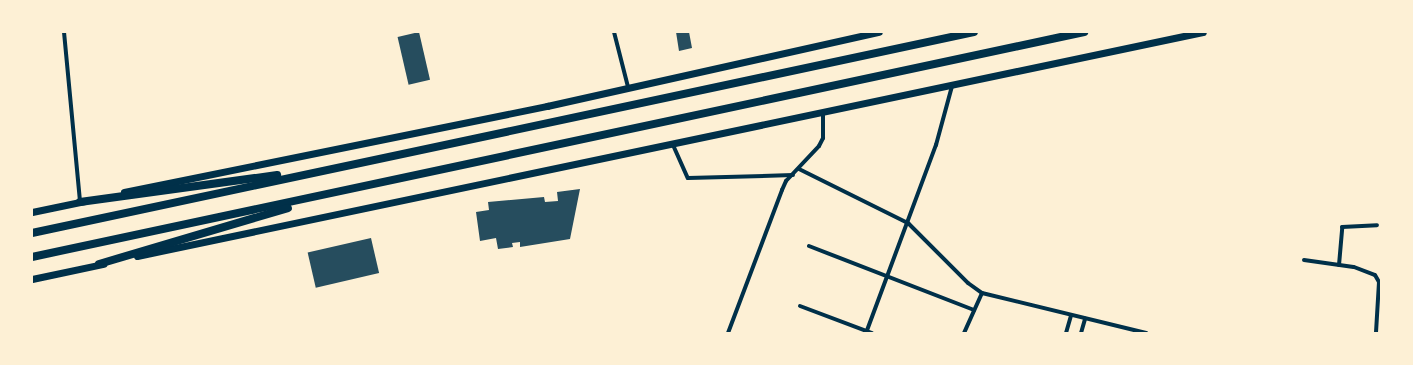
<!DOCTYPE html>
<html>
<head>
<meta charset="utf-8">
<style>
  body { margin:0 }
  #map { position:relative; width:1413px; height:365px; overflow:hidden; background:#fdf0d5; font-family:Arial,sans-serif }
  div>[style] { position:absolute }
  .building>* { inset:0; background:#264d5e; transform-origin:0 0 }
  .minor>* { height:4px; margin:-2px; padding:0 2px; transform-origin:2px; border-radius:2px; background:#003049 }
  .secondary>* { height:7px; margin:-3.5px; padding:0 3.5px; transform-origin:3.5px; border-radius:3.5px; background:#003049 }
  .trunk>* { height:8px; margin:-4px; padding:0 4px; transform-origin:4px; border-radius:4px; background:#003049 }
  span { translate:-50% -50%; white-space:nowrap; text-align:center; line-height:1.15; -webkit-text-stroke:3px #fdf0d5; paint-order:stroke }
  .frame { position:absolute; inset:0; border:33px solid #fdf0d5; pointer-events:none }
</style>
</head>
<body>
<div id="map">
  <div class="building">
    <div style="left:419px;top:32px;width:49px;height:22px;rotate:77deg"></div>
    <div style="clip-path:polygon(676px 32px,689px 32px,692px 48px,679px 51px)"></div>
    <div style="clip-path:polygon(580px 189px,570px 239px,520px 247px,520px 242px,512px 243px,513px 247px,498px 249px,496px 238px,480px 241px,476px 212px,489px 210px,488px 202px,544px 197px,545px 202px,558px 201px,557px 192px)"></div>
    <div style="left:371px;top:238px;width:36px;height:65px;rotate:77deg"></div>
  </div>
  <div class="minor">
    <div style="left:64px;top:32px;width:171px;rotate:84.6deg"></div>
    <div style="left:614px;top:32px;width:57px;rotate:75.7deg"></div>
    <div style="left:673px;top:145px;width:36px;rotate:66deg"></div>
    <div style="left:688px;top:178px;width:105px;rotate:-1.6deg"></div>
    <div style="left:799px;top:169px;width:122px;rotate:26.4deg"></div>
    <div style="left:908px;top:223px;width:85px;rotate:45deg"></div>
    <div style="left:968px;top:283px;width:17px;rotate:36deg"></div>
    <div style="left:982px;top:293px;width:44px;rotate:114.2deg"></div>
    <div style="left:809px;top:246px;width:177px;rotate:21.2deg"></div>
    <div style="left:1304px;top:260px;width:50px;rotate:8deg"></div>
    <div style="left:1354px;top:267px;width:22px;rotate:21deg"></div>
    <div style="left:1375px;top:275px;width:8px;rotate:60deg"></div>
    <div style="left:1379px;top:282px;width:51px;rotate:93.4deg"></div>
    <div style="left:1339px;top:265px;width:38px;rotate:-85deg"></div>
    <div style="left:1342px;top:227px;width:35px;rotate:-3deg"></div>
    <div style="left:982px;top:293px;width:169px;rotate:13.7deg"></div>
    <div style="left:800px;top:306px;width:77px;rotate:20.6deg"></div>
    <div style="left:728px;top:333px;width:153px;rotate:-69.3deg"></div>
    <div style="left:782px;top:190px;width:10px;rotate:-66deg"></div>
    <div style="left:786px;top:181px;width:48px;rotate:-46.7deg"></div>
    <div style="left:819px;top:146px;width:9px;rotate:-63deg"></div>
    <div style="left:823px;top:138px;width:25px;rotate:-90deg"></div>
    <div style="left:866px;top:333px;width:201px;rotate:-69.6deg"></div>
    <div style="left:936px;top:145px;width:61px;rotate:-74.8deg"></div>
    <div style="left:1066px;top:333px;width:18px;rotate:-74deg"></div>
    <div style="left:1081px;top:333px;width:15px;rotate:-74deg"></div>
  </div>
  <div class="secondary">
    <div style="left:124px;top:192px;width:432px;rotate:-11.5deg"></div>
    <div style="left:547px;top:106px;width:340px;rotate:-12.6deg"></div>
    <div style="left:32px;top:212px;width:54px;rotate:-11.7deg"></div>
    <div style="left:137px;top:256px;width:1089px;rotate:-11.87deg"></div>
    <div style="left:32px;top:279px;width:73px;rotate:-11.9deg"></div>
  </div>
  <div class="trunk">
    <div style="left:80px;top:202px;width:199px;rotate:-7.8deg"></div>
    <div style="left:32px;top:233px;width:963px;rotate:-12.04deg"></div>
    <div style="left:32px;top:257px;width:1076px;rotate:-12.07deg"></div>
    <div style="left:99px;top:264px;width:197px;rotate:-16.5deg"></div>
  </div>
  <div class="frame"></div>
</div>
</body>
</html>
